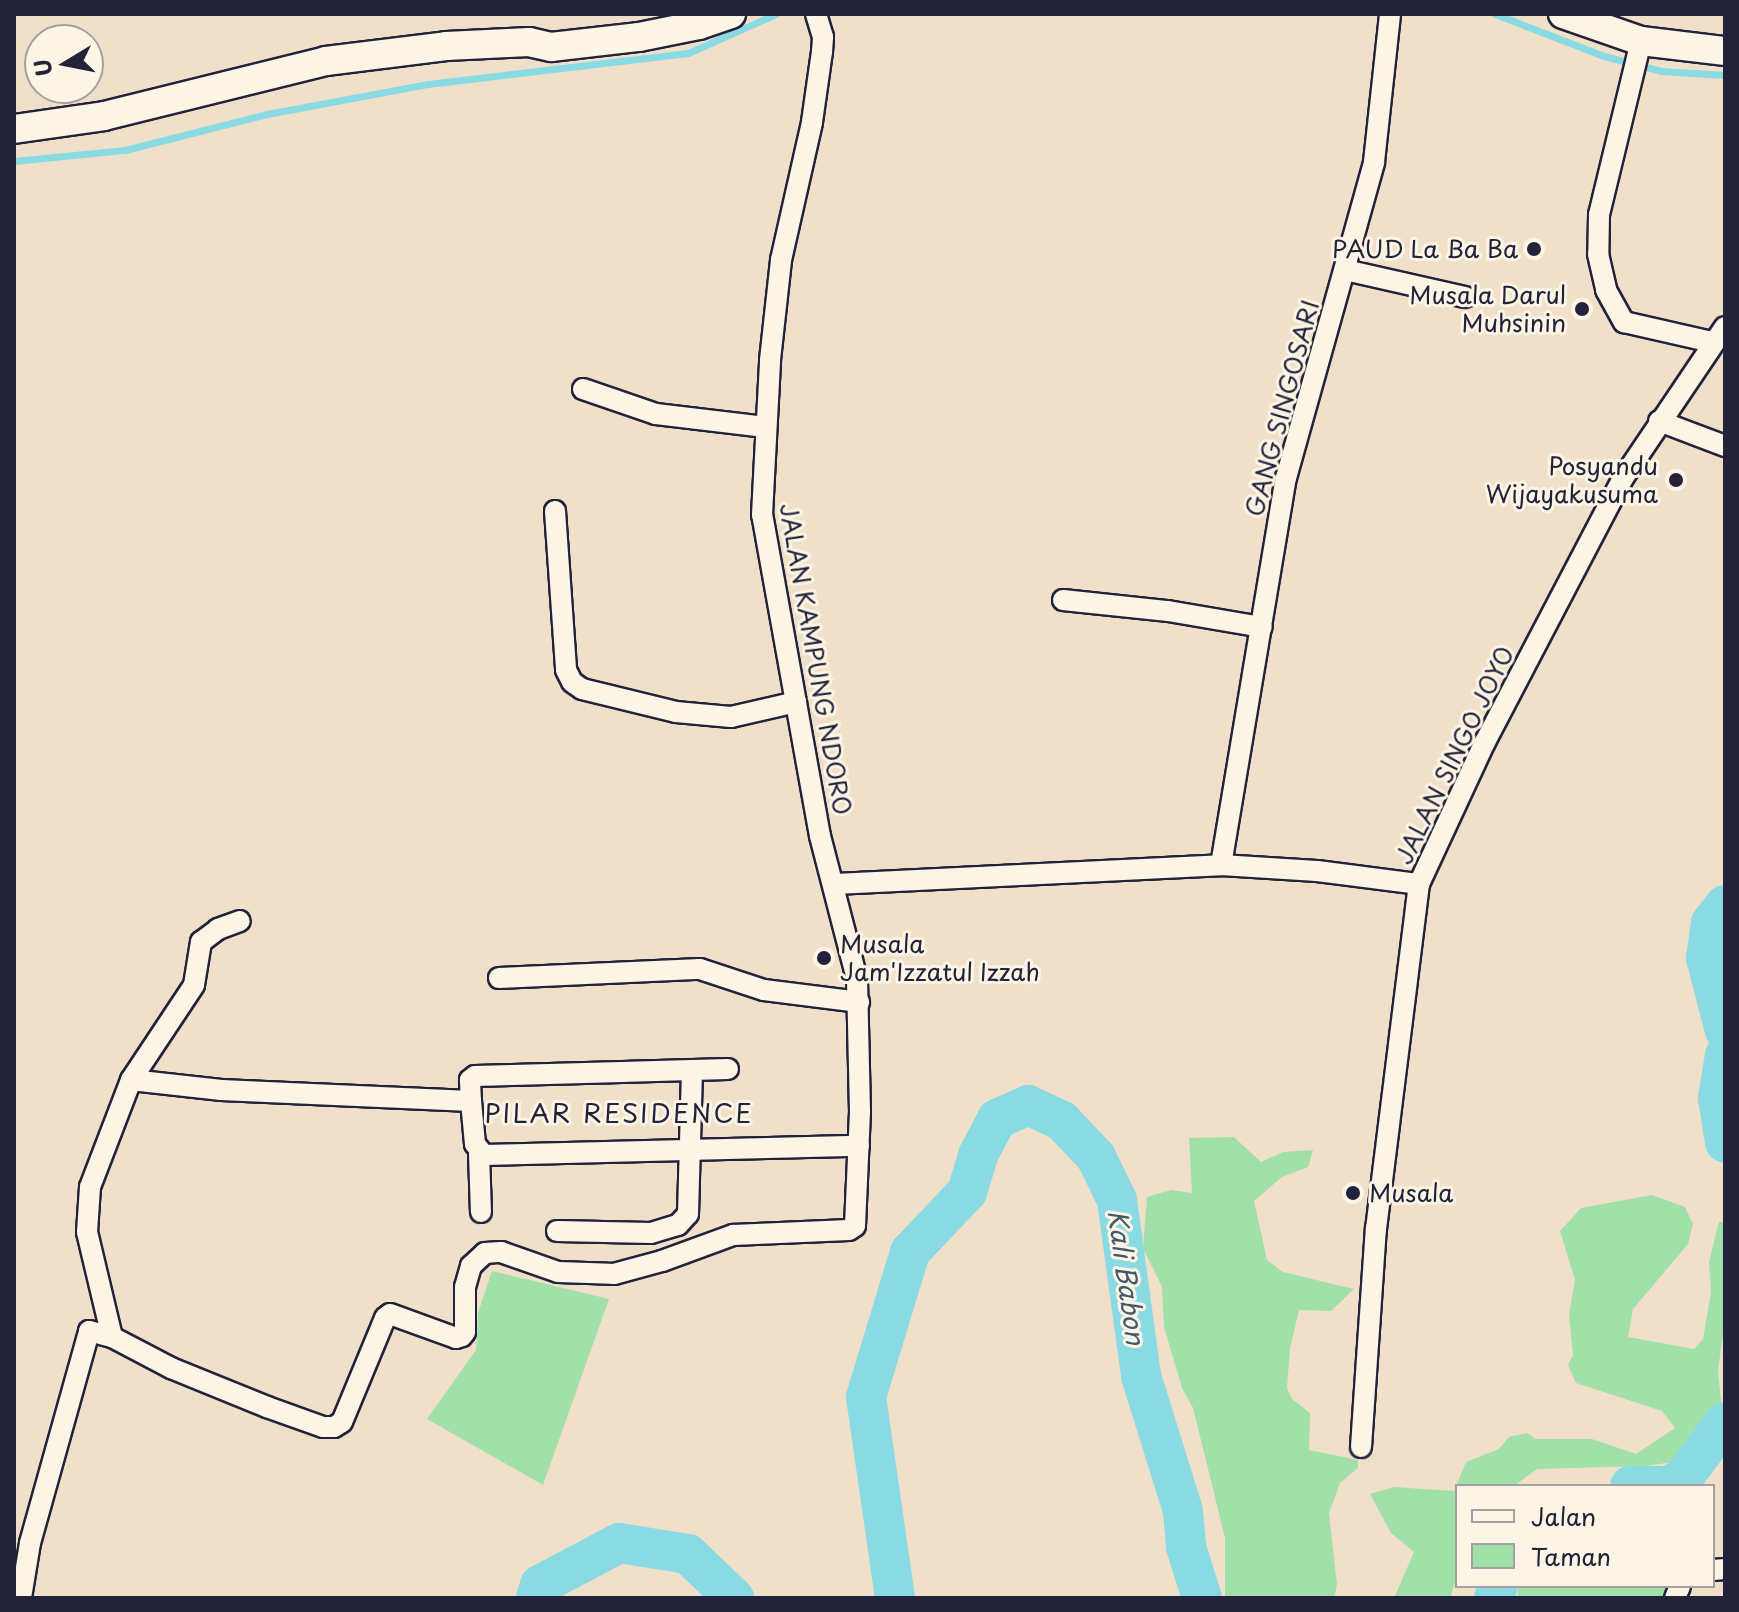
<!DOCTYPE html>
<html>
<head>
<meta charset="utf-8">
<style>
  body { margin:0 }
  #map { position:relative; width:1739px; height:1612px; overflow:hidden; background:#f1e0c9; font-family:"Playpen Sans",sans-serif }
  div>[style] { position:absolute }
  .green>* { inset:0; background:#a1e0a9; transform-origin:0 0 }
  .stream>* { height:7px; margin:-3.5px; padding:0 3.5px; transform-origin:3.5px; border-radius:3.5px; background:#89dae3 }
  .river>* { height:40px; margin:-20px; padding:0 20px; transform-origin:20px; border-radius:20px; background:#89dae3 }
  .roads { filter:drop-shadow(2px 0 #22223b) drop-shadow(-2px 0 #22223b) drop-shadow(0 2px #22223b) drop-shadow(0 -2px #22223b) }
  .minor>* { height:20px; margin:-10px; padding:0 10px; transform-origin:10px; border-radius:10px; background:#fcf5e5 }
  .secondary>* { height:28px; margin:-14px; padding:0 14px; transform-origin:14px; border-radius:14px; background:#fcf5e5 }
  .dots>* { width:22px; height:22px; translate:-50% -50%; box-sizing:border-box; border:4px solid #fcf5e5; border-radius:50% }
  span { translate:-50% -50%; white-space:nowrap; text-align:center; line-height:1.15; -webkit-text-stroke:6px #fcf5e5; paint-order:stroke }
  .poi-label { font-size:24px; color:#22223b }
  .right { translate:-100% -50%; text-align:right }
  .left { translate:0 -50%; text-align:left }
  .street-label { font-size:24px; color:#22223b }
  .neighbourhood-label { font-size:26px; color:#22223b; letter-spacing:2px }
  .water-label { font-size:26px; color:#41596d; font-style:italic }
  .frame { position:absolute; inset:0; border:16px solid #22223b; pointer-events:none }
  .legend { position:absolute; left:1455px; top:1484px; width:260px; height:104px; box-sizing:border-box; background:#fcf5e5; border:2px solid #a5a1a1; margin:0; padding:10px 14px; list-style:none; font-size:24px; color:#22223b }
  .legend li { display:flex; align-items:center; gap:16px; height:40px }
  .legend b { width:40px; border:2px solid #a5a1a1 }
  .north { position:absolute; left:24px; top:24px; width:80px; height:80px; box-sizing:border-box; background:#fcf5e5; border:2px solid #a5a1a1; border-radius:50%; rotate:260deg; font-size:22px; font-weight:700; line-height:32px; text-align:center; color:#22223b }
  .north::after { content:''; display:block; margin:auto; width:28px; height:36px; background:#22223b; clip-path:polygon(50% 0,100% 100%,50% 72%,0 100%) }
</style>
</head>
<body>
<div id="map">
  <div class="green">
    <div style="clip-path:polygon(1234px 1137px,1261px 1162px,1283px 1152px,1313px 1150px,1308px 1167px,1282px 1177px,1254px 1201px,1267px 1260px,1283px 1272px,1354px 1289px,1331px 1311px,1299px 1310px,1290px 1348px,1287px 1388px,1292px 1399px,1310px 1413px,1309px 1450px,1358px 1460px,1358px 1468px,1340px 1483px,1329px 1513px,1337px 1585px,1334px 1598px,1225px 1598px,1225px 1538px,1193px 1408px,1182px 1388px,1164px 1327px,1162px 1287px,1143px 1248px,1147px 1197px,1171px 1190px,1192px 1193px,1189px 1138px)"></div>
    <div style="clip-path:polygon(1652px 1195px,1685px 1207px,1693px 1224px,1688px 1244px,1633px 1309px,1628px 1337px,1694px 1349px,1703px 1339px,1711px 1292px,1709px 1262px,1719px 1222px,1725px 1222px,1725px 1319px,1718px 1371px,1721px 1401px,1714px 1433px,1681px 1461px,1646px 1466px,1537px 1469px,1514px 1486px,1457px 1486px,1457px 1577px,1450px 1598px,1394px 1598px,1414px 1552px,1391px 1533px,1370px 1494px,1394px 1487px,1454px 1491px,1466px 1462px,1499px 1449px,1509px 1437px,1527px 1433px,1536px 1439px,1592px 1439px,1636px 1454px,1675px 1428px,1662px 1411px,1576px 1383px,1568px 1365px,1573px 1355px,1569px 1314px,1575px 1280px,1560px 1231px,1581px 1208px)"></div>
    <div style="clip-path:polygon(492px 1271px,609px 1299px,543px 1485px,427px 1419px,476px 1350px,478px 1313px)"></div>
    <div style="left:1518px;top:1586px;width:150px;height:14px"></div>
  </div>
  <div class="stream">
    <div style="left:1495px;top:14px;width:117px;rotate:21.1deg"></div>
    <div style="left:1604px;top:56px;width:59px;rotate:14.7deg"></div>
    <div style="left:1661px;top:71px;width:64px;rotate:3.6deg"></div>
    <div style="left:14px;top:161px;width:112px;rotate:-5.7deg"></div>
    <div style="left:125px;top:150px;width:146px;rotate:-14.2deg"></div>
    <div style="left:267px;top:114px;width:164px;rotate:-10.6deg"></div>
    <div style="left:428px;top:84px;width:262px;rotate:-6.8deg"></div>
    <div style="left:688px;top:53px;width:96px;rotate:-23.9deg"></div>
  </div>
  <div class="river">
    <div style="left:1725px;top:905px;width:23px;rotate:128deg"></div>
    <div style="left:1711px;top:923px;width:35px;rotate:98deg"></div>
    <div style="left:1706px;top:958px;width:75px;rotate:75.4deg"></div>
    <div style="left:1725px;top:1055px;width:44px;rotate:99.2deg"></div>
    <div style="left:1718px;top:1098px;width:45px;rotate:81deg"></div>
    <div style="left:1630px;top:1486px;width:37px"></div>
    <div style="left:1669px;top:1486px;width:16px;rotate:-30deg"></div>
    <div style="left:1683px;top:1478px;width:70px;rotate:-53.1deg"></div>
    <div style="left:536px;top:1598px;width:14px;rotate:-73deg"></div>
    <div style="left:540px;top:1585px;width:89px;rotate:-28deg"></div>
    <div style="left:619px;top:1543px;width:70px;rotate:9.1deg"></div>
    <div style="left:688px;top:1554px;width:64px;rotate:43.7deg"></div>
    <div style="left:895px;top:1598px;width:203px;rotate:-98.2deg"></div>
    <div style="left:866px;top:1397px;width:152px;rotate:-73.1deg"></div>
    <div style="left:910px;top:1252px;width:83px;rotate:-46.5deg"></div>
    <div style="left:967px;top:1192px;width:39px;rotate:-73deg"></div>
    <div style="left:978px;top:1155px;width:41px;rotate:-62.2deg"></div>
    <div style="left:997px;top:1119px;width:34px;rotate:-24deg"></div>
    <div style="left:1028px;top:1105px;width:38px;rotate:25deg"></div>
    <div style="left:1062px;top:1121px;width:50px;rotate:46.6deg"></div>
    <div style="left:1096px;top:1157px;width:48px;rotate:64deg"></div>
    <div style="left:1117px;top:1200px;width:178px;rotate:82.2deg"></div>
    <div style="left:1141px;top:1376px;width:141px;rotate:72.7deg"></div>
    <div style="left:1183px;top:1511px;width:36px;rotate:85deg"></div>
    <div style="left:1186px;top:1547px;width:53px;rotate:72.6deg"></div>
    <div style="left:1494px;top:1598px;width:13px;rotate:-72deg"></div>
  </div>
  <div class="roads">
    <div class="minor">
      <div style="left:1641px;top:41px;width:179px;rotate:103.6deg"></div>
      <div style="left:1599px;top:215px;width:39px;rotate:91deg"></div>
      <div style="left:1598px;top:254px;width:37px;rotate:77deg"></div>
      <div style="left:1606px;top:290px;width:37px;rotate:61deg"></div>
      <div style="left:1624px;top:322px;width:90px;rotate:12.8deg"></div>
      <div style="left:1345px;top:270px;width:123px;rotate:12.7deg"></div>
      <div style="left:583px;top:389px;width:77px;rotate:18.9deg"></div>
      <div style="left:656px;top:414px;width:110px;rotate:6.8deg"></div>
      <div style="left:1659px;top:421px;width:71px;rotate:20.7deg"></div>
      <div style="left:555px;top:511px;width:159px;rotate:86deg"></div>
      <div style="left:566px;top:670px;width:13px;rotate:63deg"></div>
      <div style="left:572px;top:682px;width:12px;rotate:35deg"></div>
      <div style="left:582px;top:689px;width:97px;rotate:13.7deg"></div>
      <div style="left:676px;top:712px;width:55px;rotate:5.2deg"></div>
      <div style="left:731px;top:717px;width:67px;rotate:-13deg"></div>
      <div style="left:1063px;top:600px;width:106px;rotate:6deg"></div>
      <div style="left:1168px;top:611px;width:95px;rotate:9.7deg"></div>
      <div style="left:1221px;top:865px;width:392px;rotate:-80.5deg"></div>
      <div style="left:1286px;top:478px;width:328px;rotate:-74.4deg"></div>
      <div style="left:1374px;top:162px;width:149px;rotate:-83.8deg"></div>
      <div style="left:835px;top:884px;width:386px;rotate:-2.8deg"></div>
      <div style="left:1221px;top:865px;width:96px;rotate:3.6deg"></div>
      <div style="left:1317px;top:871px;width:103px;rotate:7.3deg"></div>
      <div style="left:499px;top:978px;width:201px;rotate:-2.6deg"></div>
      <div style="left:700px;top:969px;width:67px;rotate:18.2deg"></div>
      <div style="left:764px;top:990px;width:96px;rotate:7.2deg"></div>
      <div style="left:131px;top:1080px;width:91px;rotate:6.3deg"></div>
      <div style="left:221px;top:1090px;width:250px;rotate:2.5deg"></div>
      <div style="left:471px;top:1101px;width:21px;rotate:-93deg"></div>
      <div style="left:470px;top:1080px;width:6px;rotate:-39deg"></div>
      <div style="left:475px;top:1076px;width:253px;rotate:-1.6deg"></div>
      <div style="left:471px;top:1101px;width:43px;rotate:84.7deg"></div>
      <div style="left:475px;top:1144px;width:14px;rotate:51deg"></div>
      <div style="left:484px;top:1155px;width:375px;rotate:-1.4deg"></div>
      <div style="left:479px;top:1153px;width:59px;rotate:88.1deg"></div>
      <div style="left:557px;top:1231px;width:94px;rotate:1.2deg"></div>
      <div style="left:651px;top:1233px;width:28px;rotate:-17deg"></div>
      <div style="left:678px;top:1225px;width:15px;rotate:-48deg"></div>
      <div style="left:688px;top:1214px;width:144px;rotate:-88.4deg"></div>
      <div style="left:112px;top:1337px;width:108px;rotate:-103.4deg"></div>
      <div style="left:87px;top:1232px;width:45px;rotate:-86.2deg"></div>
      <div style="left:90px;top:1187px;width:115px;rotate:-69deg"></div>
      <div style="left:131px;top:1080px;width:114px;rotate:-56.4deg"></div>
      <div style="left:194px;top:985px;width:44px;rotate:-80.8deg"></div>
      <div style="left:201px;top:942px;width:21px;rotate:-37deg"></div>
      <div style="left:218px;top:929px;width:23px;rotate:-20deg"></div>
      <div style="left:1361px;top:1447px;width:219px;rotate:-86.1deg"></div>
      <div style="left:1376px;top:1229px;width:348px;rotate:-82.9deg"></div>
      <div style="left:1419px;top:884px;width:157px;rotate:-65.1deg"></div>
      <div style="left:1485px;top:742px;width:298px;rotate:-62.4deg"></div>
      <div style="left:1623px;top:478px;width:182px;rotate:-56deg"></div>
      <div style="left:1713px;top:1570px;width:12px;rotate:-5deg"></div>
      <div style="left:21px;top:1598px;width:56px;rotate:-80.7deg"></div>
      <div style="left:30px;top:1543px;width:220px;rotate:-74.4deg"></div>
      <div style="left:89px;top:1331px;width:24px;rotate:15deg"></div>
      <div style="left:112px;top:1337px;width:67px;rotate:27.7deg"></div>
      <div style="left:171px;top:1368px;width:104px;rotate:22.1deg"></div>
      <div style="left:267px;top:1407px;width:59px;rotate:19.7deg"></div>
      <div style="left:323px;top:1427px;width:11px"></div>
      <div style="left:334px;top:1427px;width:9px;rotate:-32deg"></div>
      <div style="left:342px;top:1422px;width:113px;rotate:-67.5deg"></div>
      <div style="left:385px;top:1318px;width:6px;rotate:-39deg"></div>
      <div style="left:390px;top:1314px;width:70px;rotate:20deg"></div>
      <div style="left:456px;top:1338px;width:6px;rotate:-18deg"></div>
      <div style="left:462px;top:1336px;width:5px;rotate:-53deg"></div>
      <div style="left:465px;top:1332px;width:45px;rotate:-90deg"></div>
      <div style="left:465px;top:1287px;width:22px;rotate:-74deg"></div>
      <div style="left:471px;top:1266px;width:19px;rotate:-43deg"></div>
      <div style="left:485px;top:1253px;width:16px;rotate:-4deg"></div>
      <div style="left:501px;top:1252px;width:60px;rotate:19.3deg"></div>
      <div style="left:558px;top:1272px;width:56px;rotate:2deg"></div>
      <div style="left:614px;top:1274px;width:50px;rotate:-15.2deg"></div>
      <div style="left:662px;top:1261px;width:76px;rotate:-20.1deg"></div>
      <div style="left:733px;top:1235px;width:116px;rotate:-2.5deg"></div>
      <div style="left:849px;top:1230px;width:7px;rotate:-34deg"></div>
      <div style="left:855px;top:1226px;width:114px;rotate:-87.5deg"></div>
      <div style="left:860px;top:1112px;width:133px;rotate:-91.3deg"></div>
      <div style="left:857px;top:979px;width:148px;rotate:-104.5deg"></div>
      <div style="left:820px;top:836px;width:326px;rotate:-100.2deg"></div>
      <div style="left:762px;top:515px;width:155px;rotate:-87deg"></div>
      <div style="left:770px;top:360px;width:101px;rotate:-83.7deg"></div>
      <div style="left:781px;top:260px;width:141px;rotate:-77.3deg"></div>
      <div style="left:812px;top:122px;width:71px;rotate:-81.9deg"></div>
      <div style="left:822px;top:52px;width:15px;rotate:-86deg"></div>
      <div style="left:823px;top:37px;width:24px;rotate:-107deg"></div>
      <div style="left:1675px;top:1598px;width:13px;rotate:-67deg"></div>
    </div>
    <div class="secondary">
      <div style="left:1563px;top:14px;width:83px;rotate:19.1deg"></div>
      <div style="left:1641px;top:41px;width:85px;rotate:6.8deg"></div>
      <div style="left:14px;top:129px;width:91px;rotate:-8.2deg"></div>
      <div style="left:104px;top:116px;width:229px;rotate:-13.9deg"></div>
      <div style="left:326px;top:61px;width:121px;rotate:-7.1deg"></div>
      <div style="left:446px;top:46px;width:83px;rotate:-2.8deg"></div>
      <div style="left:529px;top:42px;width:23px;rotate:13deg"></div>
      <div style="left:551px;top:47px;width:89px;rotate:-6.5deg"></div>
      <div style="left:639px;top:37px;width:61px;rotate:-11.3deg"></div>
      <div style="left:699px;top:25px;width:34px;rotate:-19deg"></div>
    </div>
  </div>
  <div class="dots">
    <div style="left:1534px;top:249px;background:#22223b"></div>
    <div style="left:1582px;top:309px;background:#22223b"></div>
    <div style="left:1676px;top:480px;background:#22223b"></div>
    <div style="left:824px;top:958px;background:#22223b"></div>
    <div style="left:1353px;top:1193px;background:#22223b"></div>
  </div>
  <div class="poi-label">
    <span class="right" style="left:1518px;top:249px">PAUD La Ba Ba</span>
    <span class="right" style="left:1566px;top:309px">Musala Darul<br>Muhsinin</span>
    <span class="right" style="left:1658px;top:480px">Posyandu<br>Wijayakusuma</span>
    <span class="left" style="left:840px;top:958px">Musala<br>Jam'Izzatul Izzah</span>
    <span class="left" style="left:1369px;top:1193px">Musala</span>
  </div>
  <div class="street-label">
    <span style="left:1282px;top:408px;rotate:-75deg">GANG SINGOSARI</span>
    <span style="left:816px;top:659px;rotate:80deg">JALAN KAMPUNG NDORO</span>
    <span style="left:1454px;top:755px;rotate:-64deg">JALAN SINGO JOYO</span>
  </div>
  <div class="neighbourhood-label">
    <span style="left:619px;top:1113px">PILAR RESIDENCE</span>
  </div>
  <div class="water-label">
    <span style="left:1127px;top:1277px;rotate:82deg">Kali Babon</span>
  </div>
  <div class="frame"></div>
  <ul class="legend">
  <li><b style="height:10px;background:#fcf5e5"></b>Jalan</li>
  <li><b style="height:22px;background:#a1e0a9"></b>Taman</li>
  </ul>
  <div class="north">U</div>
</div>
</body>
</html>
